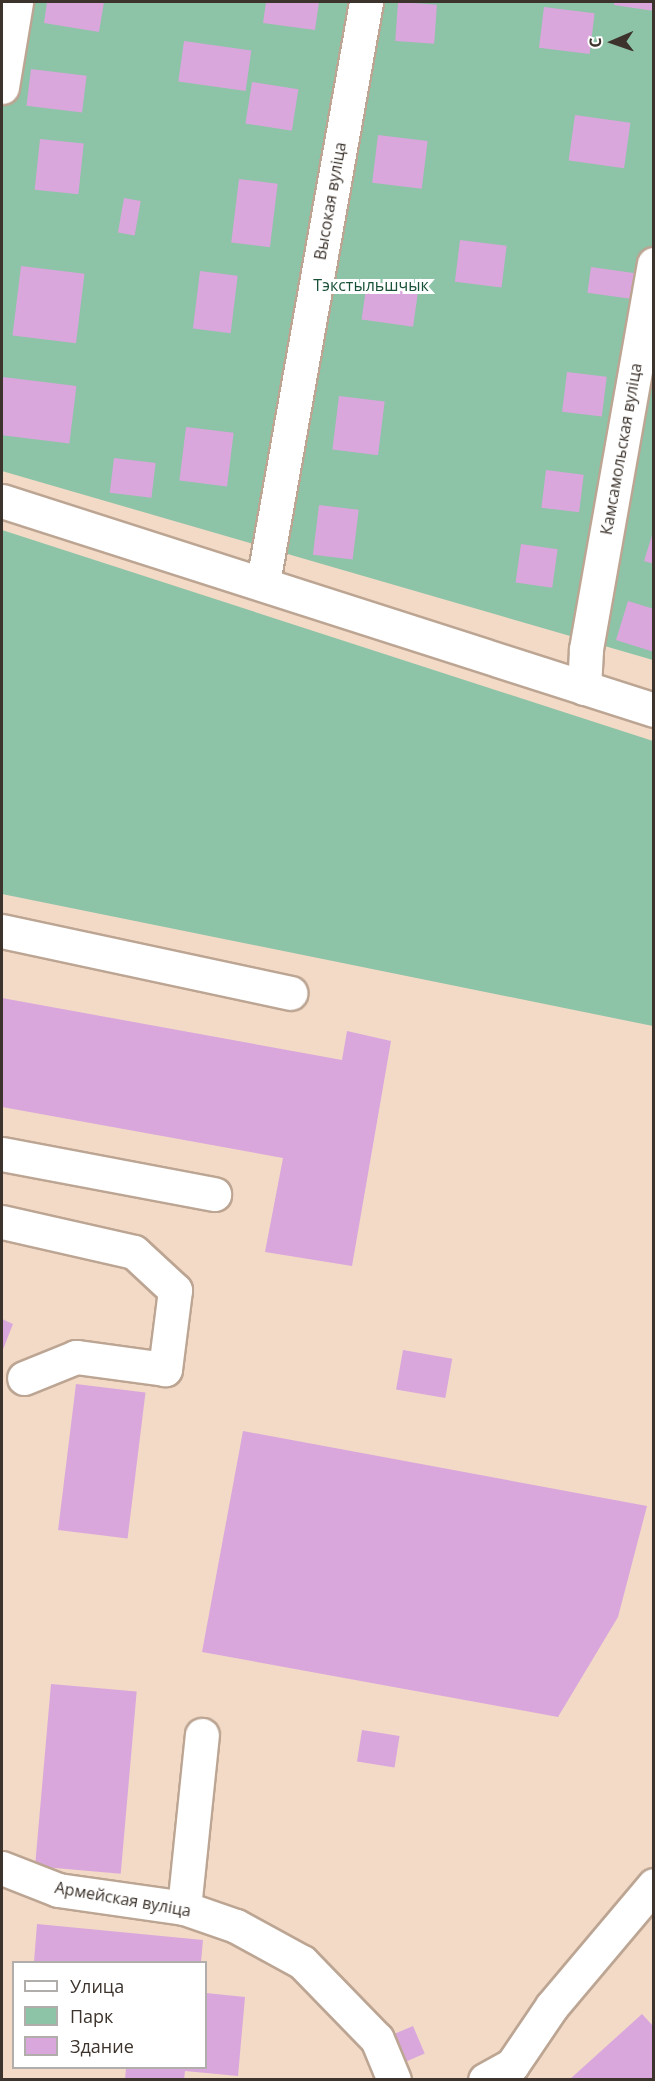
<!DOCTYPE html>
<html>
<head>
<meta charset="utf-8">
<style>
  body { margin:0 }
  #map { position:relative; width:655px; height:2081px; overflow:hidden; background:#f2dac7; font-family:"Open Sans",sans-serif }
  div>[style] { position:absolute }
  .green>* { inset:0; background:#8dc3a6 }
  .building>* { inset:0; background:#d9a7dc; transform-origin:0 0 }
  .roads { filter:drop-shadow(2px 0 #bca593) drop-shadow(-2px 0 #bca593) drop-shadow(0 2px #bca593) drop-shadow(0 -2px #bca593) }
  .minor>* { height:33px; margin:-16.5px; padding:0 16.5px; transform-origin:16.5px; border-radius:16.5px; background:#fff }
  span { translate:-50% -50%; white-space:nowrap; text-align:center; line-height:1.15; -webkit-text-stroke:6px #fff; paint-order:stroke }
  .street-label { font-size:16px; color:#3c332c }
  .park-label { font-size:16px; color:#195138 }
  .frame { position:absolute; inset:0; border:3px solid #3c332c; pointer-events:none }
  .legend { position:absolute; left:12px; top:1961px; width:195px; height:108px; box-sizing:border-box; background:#fff; border:2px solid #b1adab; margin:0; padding:8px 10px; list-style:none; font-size:18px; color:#3c332c }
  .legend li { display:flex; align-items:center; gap:12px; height:30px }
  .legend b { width:30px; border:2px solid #b1adab }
  .north { position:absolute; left:583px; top:12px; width:60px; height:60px; -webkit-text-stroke:4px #fff; paint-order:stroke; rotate:268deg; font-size:16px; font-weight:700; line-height:24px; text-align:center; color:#3c332c }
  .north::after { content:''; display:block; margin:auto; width:21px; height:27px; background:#3c332c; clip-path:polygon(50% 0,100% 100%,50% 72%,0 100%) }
</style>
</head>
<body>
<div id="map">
  <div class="green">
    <div style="clip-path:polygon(2px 2px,653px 2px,653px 660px,2px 471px)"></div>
    <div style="clip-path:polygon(2px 530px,653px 741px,653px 1026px,2px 894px)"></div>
  </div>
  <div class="building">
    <div style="clip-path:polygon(47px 2px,104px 2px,99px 32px,44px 23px)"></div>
    <div style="clip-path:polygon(266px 2px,319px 2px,315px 30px,263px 23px)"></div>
    <div style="left:398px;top:2px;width:39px;height:39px;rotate:4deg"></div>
    <div style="clip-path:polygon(614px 2px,654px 2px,654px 11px,614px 5px)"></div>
    <div style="left:544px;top:7px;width:51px;height:41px;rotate:7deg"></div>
    <div style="left:184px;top:41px;width:68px;height:41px;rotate:8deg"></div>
    <div style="left:31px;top:69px;width:56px;height:37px;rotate:7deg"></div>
    <div style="left:252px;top:82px;width:47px;height:42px;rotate:9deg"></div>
    <div style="left:575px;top:115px;width:56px;height:46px;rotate:8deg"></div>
    <div style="left:378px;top:135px;width:50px;height:48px;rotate:7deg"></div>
    <div style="left:40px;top:139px;width:44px;height:51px;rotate:6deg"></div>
    <div style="left:239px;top:179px;width:39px;height:64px;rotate:7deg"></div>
    <div style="left:124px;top:198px;width:17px;height:35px;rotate:10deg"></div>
    <div style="left:460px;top:240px;width:47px;height:42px;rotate:7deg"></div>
    <div style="left:21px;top:266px;width:64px;height:70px;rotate:7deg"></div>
    <div style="left:591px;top:267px;width:45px;height:26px;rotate:8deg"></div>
    <div style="left:200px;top:271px;width:38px;height:58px;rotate:7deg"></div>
    <div style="left:367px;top:281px;width:52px;height:39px;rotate:8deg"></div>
    <div style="left:567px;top:372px;width:40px;height:40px;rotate:7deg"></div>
    <div style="left:3px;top:377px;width:74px;height:58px;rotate:7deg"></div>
    <div style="left:339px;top:396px;width:46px;height:54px;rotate:7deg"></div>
    <div style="left:186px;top:427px;width:48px;height:54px;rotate:7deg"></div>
    <div style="left:114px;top:458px;width:42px;height:35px;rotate:7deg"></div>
    <div style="left:546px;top:470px;width:38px;height:38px;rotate:7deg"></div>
    <div style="left:319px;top:505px;width:40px;height:50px;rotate:7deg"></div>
    <div style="clip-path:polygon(653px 532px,654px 532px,654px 564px,644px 561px)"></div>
    <div style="left:521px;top:544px;width:37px;height:39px;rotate:8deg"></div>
    <div style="clip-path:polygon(628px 601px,654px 609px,654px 652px,616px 640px)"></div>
    <div style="clip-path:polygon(2px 998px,342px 1060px,347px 1031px,391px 1041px,352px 1266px,265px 1252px,283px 1158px,2px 1107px)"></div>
    <div style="clip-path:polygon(2px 1319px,13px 1324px,2px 1352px)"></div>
    <div style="left:403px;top:1350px;width:50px;height:40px;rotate:10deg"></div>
    <div style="left:76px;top:1384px;width:70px;height:147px;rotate:7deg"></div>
    <div style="clip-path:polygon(243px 1431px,647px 1506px,618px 1617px,558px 1717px,202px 1652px)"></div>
    <div style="left:51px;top:1684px;width:86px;height:183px;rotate:5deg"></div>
    <div style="left:362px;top:1730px;width:38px;height:32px;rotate:9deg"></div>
    <div style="clip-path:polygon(37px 1924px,203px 1940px,201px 1962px,34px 1962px)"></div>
    <div style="clip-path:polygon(206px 1993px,245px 1997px,238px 2076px,185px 2071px,184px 2080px,125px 2080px,126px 2068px,206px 2068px)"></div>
    <div style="clip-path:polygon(642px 2014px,654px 2027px,654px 2080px,569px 2080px)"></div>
    <div style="left:413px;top:2026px;width:30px;height:29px;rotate:67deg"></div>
  </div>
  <div class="roads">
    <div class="minor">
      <div style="left:2px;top:87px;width:86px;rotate:-80.6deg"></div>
      <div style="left:2px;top:501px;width:685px;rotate:17.77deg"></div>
      <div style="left:263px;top:582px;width:589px;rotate:-79.93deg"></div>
      <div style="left:584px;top:688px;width:39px;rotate:-87deg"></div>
      <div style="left:586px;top:649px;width:391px;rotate:-80deg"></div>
      <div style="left:2px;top:931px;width:295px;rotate:12.1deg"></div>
      <div style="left:2px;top:1154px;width:216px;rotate:10.7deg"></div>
      <div style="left:2px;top:1222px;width:135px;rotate:12.8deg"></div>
      <div style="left:134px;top:1252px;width:56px;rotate:42.8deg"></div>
      <div style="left:175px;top:1290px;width:80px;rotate:97.2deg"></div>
      <div style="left:165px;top:1369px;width:90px;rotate:-172.3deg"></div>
      <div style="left:76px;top:1357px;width:56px;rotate:158deg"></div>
      <div style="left:2px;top:1868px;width:60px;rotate:21.4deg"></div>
      <div style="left:58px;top:1890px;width:127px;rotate:8.1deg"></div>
      <div style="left:184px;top:1908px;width:55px;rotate:19.1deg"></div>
      <div style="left:236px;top:1926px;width:75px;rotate:28.6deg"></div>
      <div style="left:302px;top:1962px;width:107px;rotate:45.8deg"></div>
      <div style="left:377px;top:2039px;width:44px;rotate:67.5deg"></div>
      <div style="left:184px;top:1908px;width:174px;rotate:-84.1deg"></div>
      <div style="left:485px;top:2080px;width:31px;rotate:-29deg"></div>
      <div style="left:512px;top:2065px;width:71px;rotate:-55.9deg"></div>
      <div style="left:552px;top:2006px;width:158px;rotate:-49.9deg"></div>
    </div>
  </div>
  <div class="street-label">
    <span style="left:330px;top:201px;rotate:-80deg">Высокая вуліца</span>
    <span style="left:621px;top:449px;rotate:-80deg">Камсамольская вуліца</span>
    <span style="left:123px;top:1899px;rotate:10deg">Армейская вуліца</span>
  </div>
  <div class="park-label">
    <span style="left:371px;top:285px">Тэкстыльшчык</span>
  </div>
  <div class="frame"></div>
  <ul class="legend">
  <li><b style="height:8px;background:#fff"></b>Улица</li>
  <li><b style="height:16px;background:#8dc3a6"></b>Парк</li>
  <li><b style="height:16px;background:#d9a7dc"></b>Здание</li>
  </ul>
  <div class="north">С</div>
</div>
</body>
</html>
